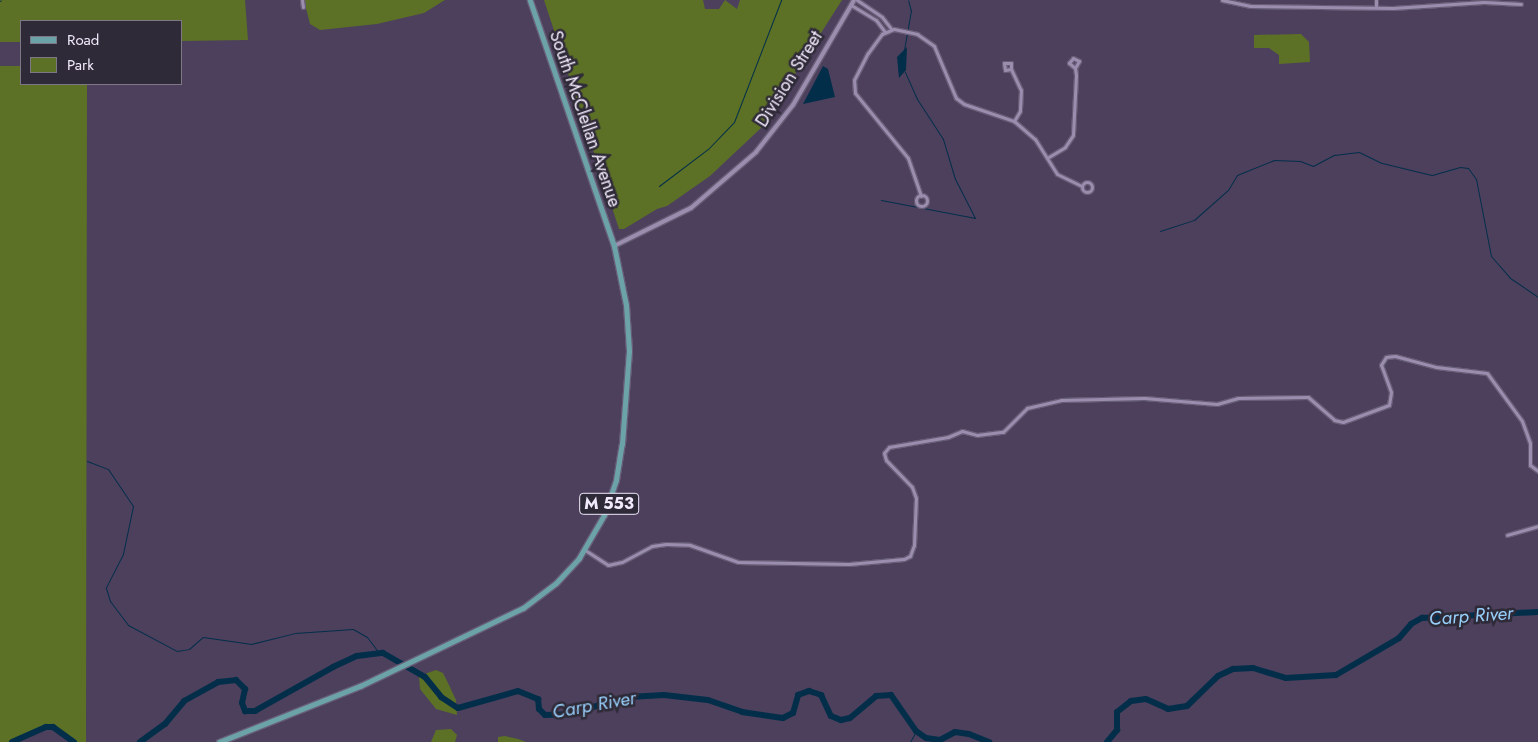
<!DOCTYPE html>
<html>
<head>
<meta charset="utf-8">
<style>
  body { margin:0 }
  #map { position:relative; width:1538px; height:742px; overflow:hidden; background:#4c405d; font-family:Jost,sans-serif }
  div>[style] { position:absolute }
  .green>* { inset:0; background:#5c7125 }
  .water>* { inset:0; background:#032e4a }
  .stream>* { height:1px; margin:-0.5px; padding:0 0.5px; transform-origin:0.5px; border-radius:0.5px; background:#032e4a }
  .river>* { height:6px; margin:-3px; padding:0 3px; transform-origin:3px; border-radius:3px; background:#032e4a }
  .roads { filter:drop-shadow(1px 0 #675d76) drop-shadow(-1px 0 #675d76) drop-shadow(0 1px #675d76) drop-shadow(0 -1px #675d76) }
  .minor>* { height:3px; margin:-1.5px; padding:0 1.5px; transform-origin:1.5px; border-radius:1.5px; background:#9a8dae }
  .minor>.ring { margin:-1.5px; padding:0; box-sizing:content-box; background:none; border:3px solid #9a8dae; border-radius:50% }
  .tertiary>* { height:4px; margin:-2px; padding:0 2px; transform-origin:2px; border-radius:2px; background:#9a8dae }
  .primary>* { height:5px; margin:-2.5px; padding:0 2.5px; transform-origin:2.5px; border-radius:2.5px; background:#6ca3a8 }
  span { translate:-50% -50%; white-space:nowrap; text-align:center; line-height:1.15; -webkit-text-stroke:5px #2f2a37; paint-order:stroke }
  .shield-label span { padding:1px 4px; background:#2f2a37; border:1px solid; border-radius:4px; -webkit-text-stroke-width:0 }
  .shield-label { font-size:16px; color:#f1eafd; font-weight:700 }
  .street-label { font-size:18px; color:#f1eafd }
  .water-label { font-size:19px; color:#97cffb; font-style:italic }
  .legend { position:absolute; left:20px; top:20px; width:162px; height:65px; box-sizing:border-box; background:#2f2a37; border:1px solid #7d7786; margin:0; padding:6px 9px; list-style:none; font-size:15px; color:#f1eafd }
  .legend li { display:flex; align-items:center; gap:10px; height:25px }
  .legend b { width:25px; border:1px solid #7d7786 }
</style>
</head>
<body>
<div id="map">
  <div class="green">
    <div style="clip-path:polygon(0 0,245px 0,248px 40px,181px 41px,181px 21px,21px 21px,21px 42px,0 42px)"></div>
    <div style="clip-path:polygon(304px 0,445px 0,424px 13px,377px 24px,320px 30px,310px 24px)"></div>
    <div style="clip-path:polygon(544px 0,703px 0,705px 9px,719px 9px,725px 0,737px 9px,740px 0,842px 0,760px 129px,710px 176px,667px 206px,657px 209px,624px 229px,619px 229px)"></div>
    <div style="clip-path:polygon(1301px 34px,1309px 42px,1310px 62px,1279px 64px,1279px 55px,1269px 48px,1254px 48px,1254px 35px)"></div>
    <div style="clip-path:polygon(0 66px,21px 66px,21px 84px,87px 84px,86px 742px,74px 742px,53px 727px,46px 727px,12px 742px,0 742px)"></div>
    <div style="clip-path:polygon(436px 670px,443px 673px,448px 683px,456px 700px,457px 715px,436px 709px,420px 689px,419px 676px)"></div>
    <div style="clip-path:polygon(451px 729px,457px 735px,455px 742px,431px 742px,436px 730px)"></div>
    <div style="clip-path:polygon(505px 736px,518px 739px,526px 742px,498px 742px,498px 737px)"></div>
  </div>
  <div class="water">
    <div style="clip-path:polygon(907px 47px,906px 70px,899px 78px,897px 57px)"></div>
    <div style="clip-path:polygon(823px 66px,828px 69px,835px 97px,803px 104px)"></div>
  </div>
  <div class="stream">
    <div style="left:0;top:1px;width:1px;rotate:-45deg"></div>
    <div style="left:904px;top:50px;width:40px;rotate:-80deg"></div>
    <div style="left:911px;top:11px;width:11px;rotate:-105deg"></div>
    <div style="left:659px;top:186px;width:61px;rotate:-37.1deg"></div>
    <div style="left:708px;top:149px;width:37px;rotate:-46deg"></div>
    <div style="left:734px;top:122px;width:131px;rotate:-68.9deg"></div>
    <div style="left:881px;top:200px;width:96px;rotate:10.8deg"></div>
    <div style="left:975px;top:218px;width:44px;rotate:-117.1deg"></div>
    <div style="left:955px;top:179px;width:42px;rotate:-106.7deg"></div>
    <div style="left:943px;top:139px;width:48px;rotate:-123deg"></div>
    <div style="left:917px;top:99px;width:30px;rotate:-114deg"></div>
    <div style="left:1160px;top:231px;width:36px;rotate:-18deg"></div>
    <div style="left:1194px;top:220px;width:45px;rotate:-41.4deg"></div>
    <div style="left:1228px;top:190px;width:17px;rotate:-59deg"></div>
    <div style="left:1237px;top:175px;width:40px;rotate:-22deg"></div>
    <div style="left:1274px;top:160px;width:26px;rotate:2deg"></div>
    <div style="left:1300px;top:161px;width:14px;rotate:21deg"></div>
    <div style="left:1313px;top:166px;width:24px;rotate:-28deg"></div>
    <div style="left:1334px;top:155px;width:25px;rotate:-7deg"></div>
    <div style="left:1359px;top:152px;width:25px;rotate:26deg"></div>
    <div style="left:1382px;top:163px;width:51px;rotate:13.5deg"></div>
    <div style="left:1432px;top:175px;width:29px;rotate:-16deg"></div>
    <div style="left:1460px;top:167px;width:8px;rotate:7deg"></div>
    <div style="left:1468px;top:168px;width:14px;rotate:54deg"></div>
    <div style="left:1476px;top:179px;width:78px;rotate:79deg"></div>
    <div style="left:1491px;top:256px;width:29px;rotate:49deg"></div>
    <div style="left:1510px;top:278px;width:34px;rotate:34deg"></div>
    <div style="left:87px;top:461px;width:22px;rotate:21deg"></div>
    <div style="left:108px;top:469px;width:45px;rotate:56deg"></div>
    <div style="left:133px;top:506px;width:49px;rotate:101.8deg"></div>
    <div style="left:123px;top:554px;width:38px;rotate:117deg"></div>
    <div style="left:106px;top:588px;width:14px;rotate:73deg"></div>
    <div style="left:110px;top:601px;width:30px;rotate:53deg"></div>
    <div style="left:128px;top:625px;width:55px;rotate:28deg"></div>
    <div style="left:177px;top:651px;width:12px;rotate:-9deg"></div>
    <div style="left:189px;top:649px;width:18px;rotate:-41deg"></div>
    <div style="left:203px;top:637px;width:49px;rotate:8.3deg"></div>
    <div style="left:251px;top:644px;width:45px;rotate:-14deg"></div>
    <div style="left:295px;top:633px;width:58px;rotate:-3.9deg"></div>
    <div style="left:353px;top:629px;width:16px;rotate:30deg"></div>
    <div style="left:367px;top:637px;width:20px;rotate:53deg"></div>
    <div style="left:910px;top:742px;width:13px;rotate:-61deg"></div>
  </div>
  <div class="river">
    <div style="left:12px;top:742px;width:37px;rotate:-24deg"></div>
    <div style="left:46px;top:727px;width:7px"></div>
    <div style="left:53px;top:727px;width:26px;rotate:36deg"></div>
    <div style="left:140px;top:742px;width:31px;rotate:-36deg"></div>
    <div style="left:165px;top:724px;width:30px;rotate:-50deg"></div>
    <div style="left:184px;top:701px;width:39px;rotate:-29deg"></div>
    <div style="left:218px;top:682px;width:18px;rotate:-6deg"></div>
    <div style="left:236px;top:680px;width:13px;rotate:45deg"></div>
    <div style="left:245px;top:689px;width:14px;rotate:102deg"></div>
    <div style="left:242px;top:703px;width:9px;rotate:69deg"></div>
    <div style="left:245px;top:711px;width:10px"></div>
    <div style="left:255px;top:711px;width:90px;rotate:-29.4deg"></div>
    <div style="left:333px;top:667px;width:26px;rotate:-25deg"></div>
    <div style="left:357px;top:656px;width:26px;rotate:-7deg"></div>
    <div style="left:383px;top:653px;width:48px;rotate:29.7deg"></div>
    <div style="left:425px;top:677px;width:26px;rotate:51deg"></div>
    <div style="left:441px;top:697px;width:20px;rotate:33deg"></div>
    <div style="left:458px;top:708px;width:62px;rotate:-15.8deg"></div>
    <div style="left:518px;top:691px;width:22px;rotate:22deg"></div>
    <div style="left:538px;top:699px;width:10px;rotate:84deg"></div>
    <div style="left:539px;top:709px;width:8px;rotate:45deg"></div>
    <div style="left:545px;top:715px;width:23px;rotate:-2deg"></div>
    <div style="left:568px;top:714px;width:62px;rotate:-15.8deg"></div>
    <div style="left:628px;top:697px;width:36px;rotate:-3deg"></div>
    <div style="left:664px;top:695px;width:44px;rotate:6.5deg"></div>
    <div style="left:708px;top:700px;width:36px;rotate:19deg"></div>
    <div style="left:742px;top:712px;width:41px;rotate:8.3deg"></div>
    <div style="left:783px;top:718px;width:11px;rotate:-27deg"></div>
    <div style="left:793px;top:713px;width:19px;rotate:-74deg"></div>
    <div style="left:798px;top:695px;width:12px;rotate:-20deg"></div>
    <div style="left:809px;top:691px;width:13px;rotate:18deg"></div>
    <div style="left:821px;top:695px;width:23px;rotate:65deg"></div>
    <div style="left:831px;top:716px;width:11px;rotate:22deg"></div>
    <div style="left:841px;top:720px;width:9px;rotate:-13deg"></div>
    <div style="left:850px;top:718px;width:34px;rotate:-40deg"></div>
    <div style="left:876px;top:696px;width:15px;rotate:-4deg"></div>
    <div style="left:891px;top:695px;width:44px;rotate:55.2deg"></div>
    <div style="left:916px;top:731px;width:12px;rotate:35deg"></div>
    <div style="left:926px;top:738px;width:14px;rotate:8deg"></div>
    <div style="left:940px;top:740px;width:17px;rotate:-28deg"></div>
    <div style="left:955px;top:732px;width:14px;rotate:8deg"></div>
    <div style="left:969px;top:734px;width:22px;rotate:22deg"></div>
    <div style="left:1107px;top:742px;width:16px;rotate:-50deg"></div>
    <div style="left:1117px;top:730px;width:18px;rotate:-90deg"></div>
    <div style="left:1117px;top:712px;width:18px;rotate:-38deg"></div>
    <div style="left:1131px;top:701px;width:15px;rotate:-8deg"></div>
    <div style="left:1146px;top:699px;width:24px;rotate:24deg"></div>
    <div style="left:1168px;top:709px;width:19px;rotate:-9deg"></div>
    <div style="left:1187px;top:706px;width:43px;rotate:-44.1deg"></div>
    <div style="left:1218px;top:676px;width:17px;rotate:-25deg"></div>
    <div style="left:1233px;top:669px;width:20px;rotate:-3deg"></div>
    <div style="left:1253px;top:668px;width:34px;rotate:17deg"></div>
    <div style="left:1286px;top:678px;width:50px;rotate:-3.4deg"></div>
    <div style="left:1336px;top:675px;width:73px;rotate:-30.4deg"></div>
    <div style="left:1399px;top:638px;width:18px;rotate:-49deg"></div>
    <div style="left:1411px;top:624px;width:13px;rotate:-29deg"></div>
    <div style="left:1422px;top:618px;width:116px;rotate:-3deg"></div>
  </div>
  <div class="roads">
    <div class="minor">
      <div style="left:302px;top:0;width:7px;rotate:82deg"></div>
      <div style="left:857px;top:0;width:30px;rotate:34deg"></div>
      <div style="left:882px;top:17px;width:16px;rotate:52deg"></div>
      <div style="left:1222px;top:0;width:29px;rotate:12deg"></div>
      <div style="left:1250px;top:6px;width:143px;rotate:0.8deg"></div>
      <div style="left:1393px;top:8px;width:91px;rotate:-3.8deg"></div>
      <div style="left:1484px;top:2px;width:37px;rotate:3deg"></div>
      <div style="left:851px;top:5px;width:29px;rotate:31deg"></div>
      <div style="left:876px;top:20px;width:15px;rotate:53deg"></div>
      <div style="left:1376px;top:7px;width:7px;rotate:-90deg"></div>
      <div style="left:1011px;top:69px;width:6px;rotate:171deg"></div>
      <div style="left:1005px;top:70px;width:7px;rotate:-98deg"></div>
      <div style="left:1004px;top:63px;width:7px"></div>
      <div style="left:1011px;top:63px;width:6px;rotate:90deg"></div>
      <div style="left:1011px;top:69px;width:23px;rotate:65deg"></div>
      <div style="left:1021px;top:90px;width:21px;rotate:93deg"></div>
      <div style="left:1020px;top:111px;width:12px;rotate:121deg"></div>
      <div style="left:1047px;top:158px;width:21px;rotate:-31deg"></div>
      <div style="left:1065px;top:147px;width:14px;rotate:-56deg"></div>
      <div style="left:1073px;top:135px;width:60px;rotate:-87.1deg"></div>
      <div style="left:1076px;top:75px;width:7px;rotate:-98deg"></div>
      <div style="left:1075px;top:68px;width:8px;rotate:-140deg"></div>
      <div style="left:1069px;top:63px;width:6px;rotate:-51deg"></div>
      <div style="left:1073px;top:58px;width:7px;rotate:27deg"></div>
      <div style="left:1079px;top:61px;width:8px;rotate:120deg"></div>
      <div class="ring" style="left:1082px;top:182px;width:7px;height:7px"></div>
      <div class="ring" style="left:916.5px;top:195.5px;width:8px;height:8px"></div>
      <div style="left:921px;top:196px;width:40px;rotate:-108.9deg"></div>
      <div style="left:908px;top:158px;width:84px;rotate:-129.2deg"></div>
      <div style="left:855px;top:93px;width:13px;rotate:-94deg"></div>
      <div style="left:854px;top:80px;width:30px;rotate:-63deg"></div>
      <div style="left:868px;top:53px;width:24px;rotate:-54deg"></div>
      <div style="left:882px;top:34px;width:13px;rotate:-23deg"></div>
      <div style="left:894px;top:29px;width:24px;rotate:12deg"></div>
      <div style="left:917px;top:34px;width:21px;rotate:35deg"></div>
      <div style="left:934px;top:46px;width:56px;rotate:67.1deg"></div>
      <div style="left:956px;top:98px;width:10px;rotate:37deg"></div>
      <div style="left:964px;top:104px;width:53px;rotate:18.8deg"></div>
      <div style="left:1014px;top:121px;width:28px;rotate:41deg"></div>
      <div style="left:1035px;top:139px;width:41px;rotate:57.8deg"></div>
      <div style="left:1057px;top:174px;width:28px;rotate:26deg"></div>
      <div style="left:1507px;top:535px;width:32px;rotate:-16deg"></div>
      <div style="left:585px;top:550px;width:27px;rotate:33deg"></div>
      <div style="left:608px;top:565px;width:14px;rotate:-12deg"></div>
      <div style="left:622px;top:562px;width:34px;rotate:-28deg"></div>
      <div style="left:652px;top:546px;width:14px;rotate:-8deg"></div>
      <div style="left:666px;top:544px;width:24px;rotate:2deg"></div>
      <div style="left:690px;top:545px;width:51px;rotate:19.5deg"></div>
      <div style="left:738px;top:562px;width:111px;rotate:1deg"></div>
      <div style="left:849px;top:564px;width:55px;rotate:-5.2deg"></div>
      <div style="left:904px;top:559px;width:7px;rotate:-27deg"></div>
      <div style="left:910px;top:556px;width:12px;rotate:-70deg"></div>
      <div style="left:914px;top:545px;width:47px;rotate:-87.6deg"></div>
      <div style="left:916px;top:498px;width:12px;rotate:-110deg"></div>
      <div style="left:912px;top:487px;width:37px;rotate:-134deg"></div>
      <div style="left:886px;top:460px;width:7px;rotate:-106deg"></div>
      <div style="left:884px;top:453px;width:8px;rotate:-50deg"></div>
      <div style="left:889px;top:447px;width:60px;rotate:-9.6deg"></div>
      <div style="left:948px;top:437px;width:15px;rotate:-23deg"></div>
      <div style="left:962px;top:431px;width:16px;rotate:15deg"></div>
      <div style="left:977px;top:435px;width:26px;rotate:-7deg"></div>
      <div style="left:1003px;top:432px;width:34px;rotate:-45deg"></div>
      <div style="left:1027px;top:408px;width:35px;rotate:-13deg"></div>
      <div style="left:1061px;top:400px;width:83px;rotate:-1.4deg"></div>
      <div style="left:1144px;top:398px;width:73px;rotate:4.7deg"></div>
      <div style="left:1217px;top:404px;width:22px;rotate:-16deg"></div>
      <div style="left:1238px;top:398px;width:70px;rotate:-0.8deg"></div>
      <div style="left:1308px;top:397px;width:35px;rotate:41deg"></div>
      <div style="left:1334px;top:420px;width:9px;rotate:13deg"></div>
      <div style="left:1343px;top:422px;width:49px;rotate:-20.3deg"></div>
      <div style="left:1389px;top:405px;width:13px;rotate:-81deg"></div>
      <div style="left:1391px;top:392px;width:29px;rotate:-110deg"></div>
      <div style="left:1381px;top:365px;width:9px;rotate:-58deg"></div>
      <div style="left:1386px;top:357px;width:9px;rotate:-6deg"></div>
      <div style="left:1395px;top:356px;width:42px;rotate:15deg"></div>
      <div style="left:1436px;top:367px;width:51px;rotate:6.7deg"></div>
      <div style="left:1487px;top:373px;width:59px;rotate:53.9deg"></div>
      <div style="left:1522px;top:421px;width:23px;rotate:70deg"></div>
      <div style="left:1530px;top:443px;width:22px;rotate:90deg"></div>
      <div style="left:1530px;top:465px;width:10px;rotate:37deg"></div>
    </div>
    <div class="tertiary">
      <div style="left:614px;top:246px;width:86px;rotate:-26.3deg"></div>
      <div style="left:691px;top:208px;width:86px;rotate:-40.7deg"></div>
      <div style="left:756px;top:152px;width:60px;rotate:-51.8deg"></div>
      <div style="left:793px;top:105px;width:121px;rotate:-59.8deg"></div>
    </div>
    <div class="primary">
      <div style="left:219px;top:742px;width:152px;rotate:-21.7deg"></div>
      <div style="left:360px;top:686px;width:181px;rotate:-25.6deg"></div>
      <div style="left:523px;top:608px;width:41px;rotate:-37.1deg"></div>
      <div style="left:556px;top:583px;width:34px;rotate:-47deg"></div>
      <div style="left:579px;top:558px;width:50px;rotate:-59.8deg"></div>
      <div style="left:604px;top:515px;width:37px;rotate:-71deg"></div>
      <div style="left:616px;top:480px;width:36px;rotate:-81deg"></div>
      <div style="left:622px;top:444px;width:93px;rotate:-85.7deg"></div>
      <div style="left:629px;top:351px;width:46px;rotate:-93.7deg"></div>
      <div style="left:626px;top:305px;width:60px;rotate:-101.5deg"></div>
      <div style="left:614px;top:246px;width:260px;rotate:-108.9deg"></div>
    </div>
  </div>
  <div class="shield-label">
    <span style="left:609px;top:504px">M 553</span>
  </div>
  <div class="street-label">
    <span style="left:789px;top:79px;rotate:-58deg">Division Street</span>
    <span style="left:585px;top:119px;rotate:71deg">South McClellan Avenue</span>
  </div>
  <div class="water-label">
    <span style="left:1471px;top:616px;rotate:-4deg">Carp River</span>
    <span style="left:594px;top:705px;rotate:-10deg">Carp River</span>
  </div>
  <ul class="legend">
  <li><b style="height:6px;background:#6ca3a8"></b>Road</li>
  <li><b style="height:14px;background:#5c7125"></b>Park</li>
  </ul>
</div>
</body>
</html>
